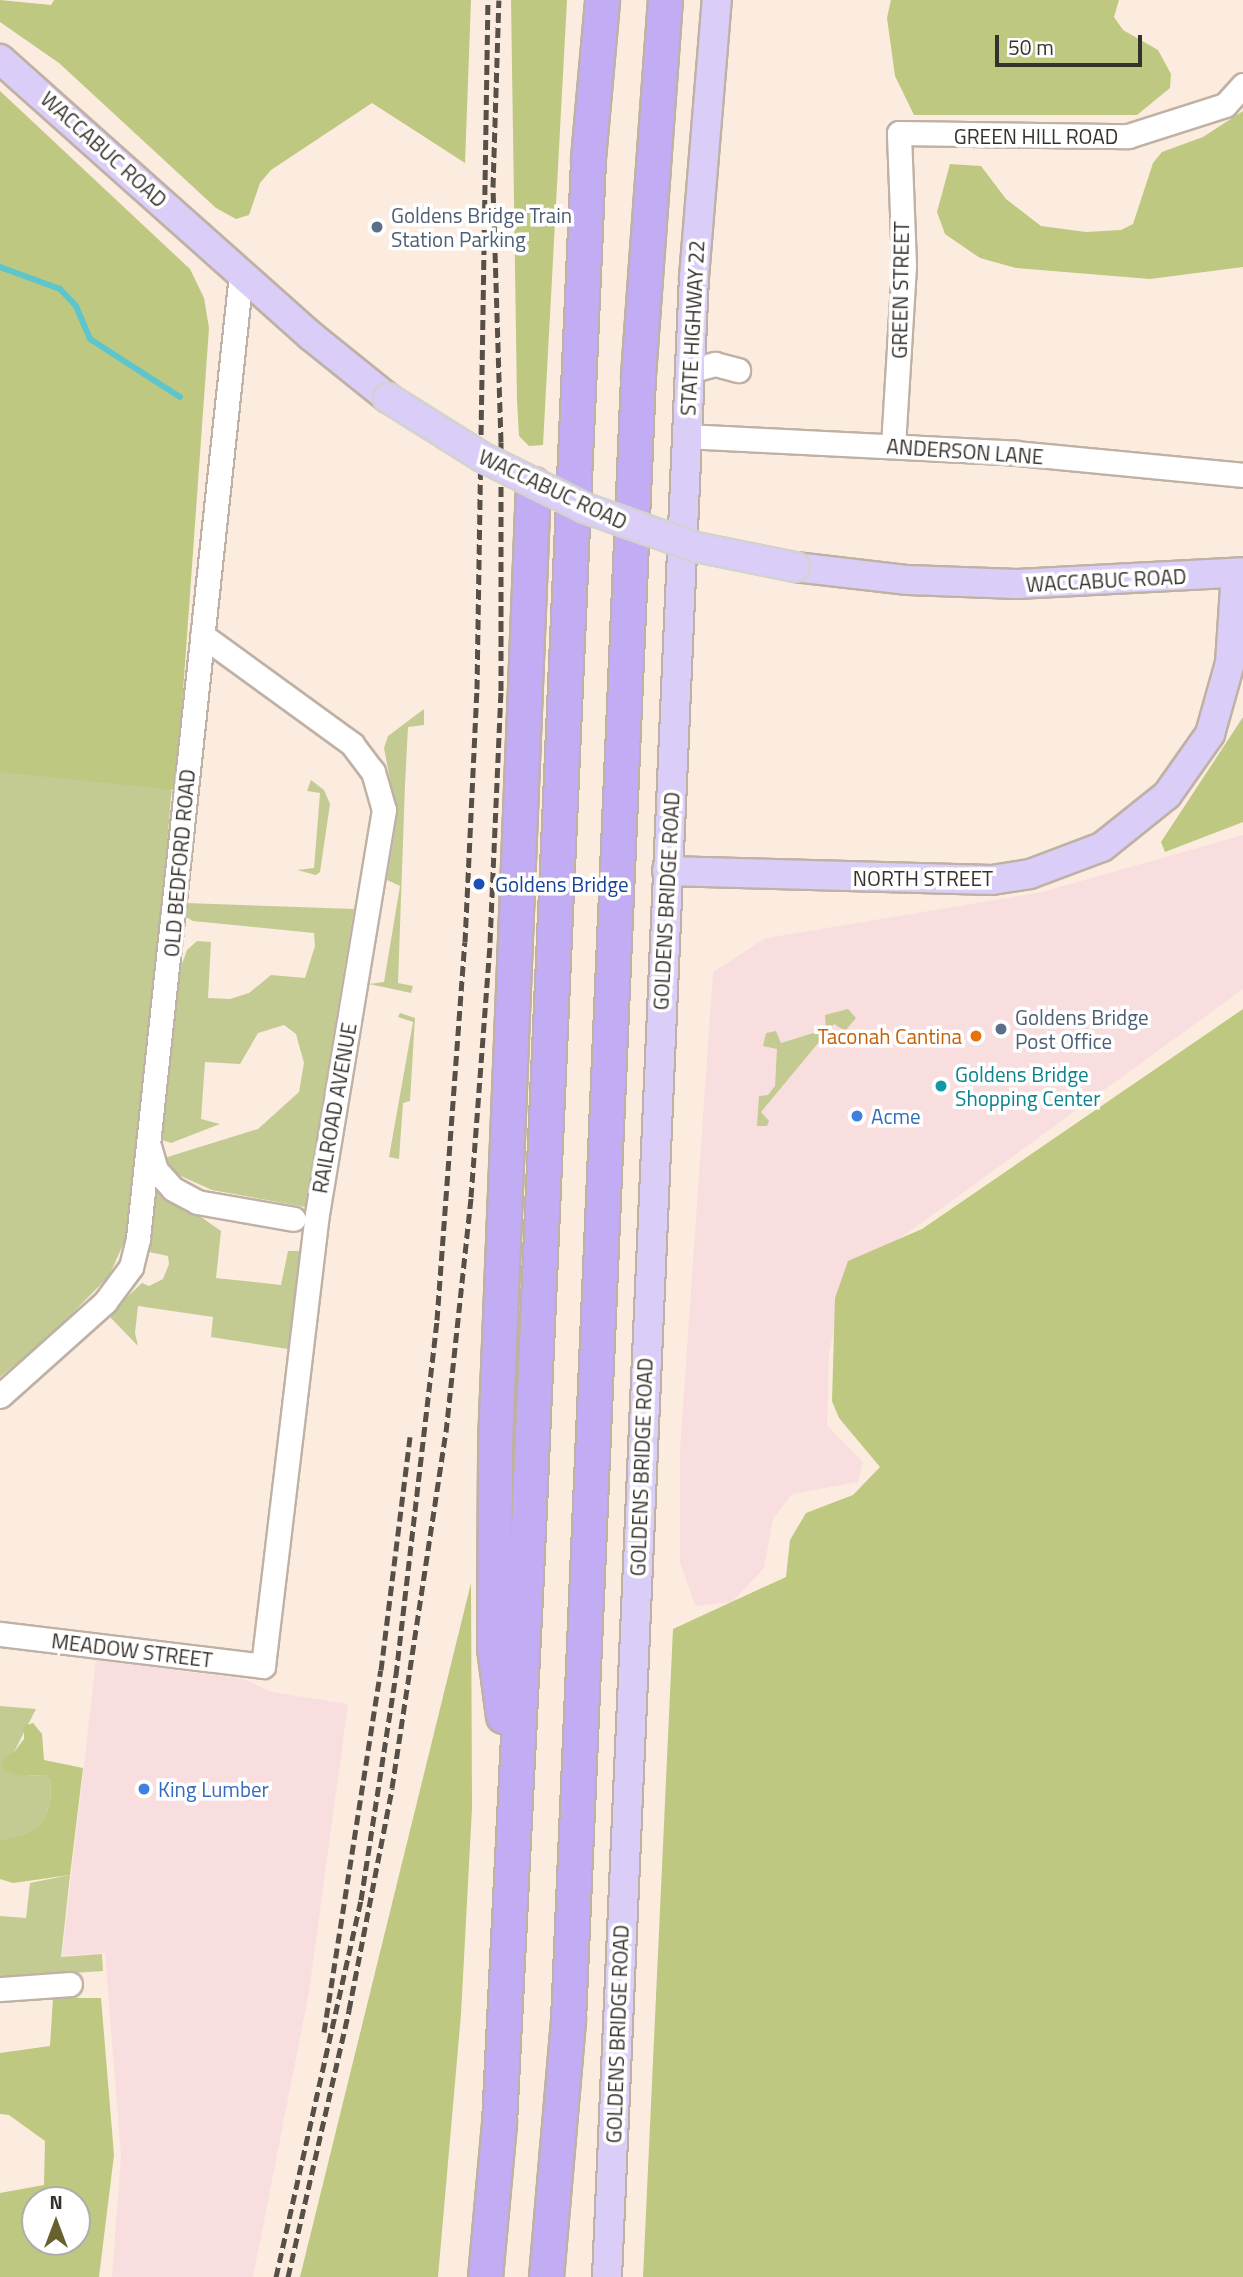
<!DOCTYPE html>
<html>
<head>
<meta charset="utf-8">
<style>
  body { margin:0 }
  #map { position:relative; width:1243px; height:2277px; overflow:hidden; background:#fbecdf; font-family:"Titillium Web",sans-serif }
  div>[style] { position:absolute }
  .commercial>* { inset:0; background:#f9dedf }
  .green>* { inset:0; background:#c3cb92 }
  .forest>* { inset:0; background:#bec880 }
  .stream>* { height:6px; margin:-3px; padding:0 3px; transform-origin:3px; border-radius:3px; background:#5fc5cc }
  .roads { filter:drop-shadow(2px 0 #bfb1a4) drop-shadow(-2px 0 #bfb1a4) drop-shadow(0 2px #bfb1a4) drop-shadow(0 -2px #bfb1a4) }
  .minor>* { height:23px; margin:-11.5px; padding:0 11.5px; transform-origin:11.5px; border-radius:11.5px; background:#fff }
  .major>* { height:28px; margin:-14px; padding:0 14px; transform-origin:14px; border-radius:14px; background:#dacdf8 }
  .highway>* { height:33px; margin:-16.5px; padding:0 16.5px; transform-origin:16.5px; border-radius:16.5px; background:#c2acf3 }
  .rail>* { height:5px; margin-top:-2.5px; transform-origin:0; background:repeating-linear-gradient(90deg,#575049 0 10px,transparent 0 15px) }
  .bridges { filter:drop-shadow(2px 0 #d3d2d1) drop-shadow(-2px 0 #d3d2d1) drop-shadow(0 2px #d3d2d1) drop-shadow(0 -2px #d3d2d1) }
  .major-bridge>* { height:28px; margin:-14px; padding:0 14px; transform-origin:14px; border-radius:14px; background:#dacdf8 }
  .dots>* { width:19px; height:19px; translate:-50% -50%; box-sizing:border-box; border:4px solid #fff; border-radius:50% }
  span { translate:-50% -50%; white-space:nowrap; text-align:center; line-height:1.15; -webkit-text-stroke:7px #fff; paint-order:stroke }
  .street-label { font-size:21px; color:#37312c }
  .service-label { font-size:21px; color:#4e5e75 }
  .left { translate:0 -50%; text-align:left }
  .transit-label { font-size:21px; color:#164399 }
  .food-label { font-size:21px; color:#c56008 }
  .right { translate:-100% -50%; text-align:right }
  .culture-label { font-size:21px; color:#0d838f }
  .shop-label { font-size:21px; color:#366cbe }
  .north { position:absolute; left:21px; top:2186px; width:70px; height:70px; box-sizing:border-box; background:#fff; border:2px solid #afadab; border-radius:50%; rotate:0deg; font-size:19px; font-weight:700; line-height:28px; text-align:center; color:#37312c }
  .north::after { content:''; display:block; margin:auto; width:24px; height:32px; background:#67612e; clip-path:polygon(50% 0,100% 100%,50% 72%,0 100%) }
  .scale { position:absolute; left:995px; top:35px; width:147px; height:32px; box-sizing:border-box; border:4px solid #37312c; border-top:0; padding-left:9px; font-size:21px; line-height:24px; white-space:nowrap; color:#37312c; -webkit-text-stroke:5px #fff; paint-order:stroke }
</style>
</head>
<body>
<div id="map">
  <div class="commercial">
    <div style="clip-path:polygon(1243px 835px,1243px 989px,847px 1277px,829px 1352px,827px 1425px,863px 1462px,858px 1482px,792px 1494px,773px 1519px,764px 1568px,732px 1602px,695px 1606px,680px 1562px,680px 1450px,713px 972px,766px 938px,1042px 892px)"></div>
    <div style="clip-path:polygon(96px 1660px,243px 1679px,272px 1692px,348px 1704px,309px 1992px,253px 2277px,112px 2277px,121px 2156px,105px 1953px,62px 1956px)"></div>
  </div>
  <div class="green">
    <div style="clip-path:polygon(424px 709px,424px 725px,408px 727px,405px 785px,398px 983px,413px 986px,411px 993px,369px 984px,384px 982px,400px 886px,387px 880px,397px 817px,384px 748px,388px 736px)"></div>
    <div style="clip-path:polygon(0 770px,172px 786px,155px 987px,126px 1238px,109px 1276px,52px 1334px,0 1377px)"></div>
    <div style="clip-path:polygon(311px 780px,324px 790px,330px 804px,320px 872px,316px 875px,297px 870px,314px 868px,320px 793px,307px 791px)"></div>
    <div style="clip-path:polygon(186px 903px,354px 909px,305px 1207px,212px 1190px,174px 1173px,161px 1159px,258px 1129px,299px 1092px,304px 1063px,296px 1034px,284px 1025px,258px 1033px,240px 1064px,205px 1062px,201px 1119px,220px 1124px,171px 1143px,159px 1139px,178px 975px,187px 950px,197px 941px,211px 942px,208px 998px,230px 999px,249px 993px,271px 975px,305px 978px,315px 946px,314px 933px,193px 921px,186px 917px)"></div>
    <div style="clip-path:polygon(848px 1009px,856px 1018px,845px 1031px,834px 1024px,761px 1112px,769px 1121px,767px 1126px,757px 1126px,759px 1096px,768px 1095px,775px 1086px,777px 1049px,763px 1046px,766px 1033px,776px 1031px,781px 1043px,826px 1029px,825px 1015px)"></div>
    <div style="clip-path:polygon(400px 1013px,415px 1018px,410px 1101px,403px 1103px,399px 1159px,389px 1157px,413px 1022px,398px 1017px)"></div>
    <div style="clip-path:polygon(155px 1185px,221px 1231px,216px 1278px,281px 1285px,288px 1251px,300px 1251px,288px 1349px,211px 1337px,213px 1317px,138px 1306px,135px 1333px,138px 1346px,108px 1315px,142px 1283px,149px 1286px,163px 1279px,169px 1264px,168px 1256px,149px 1252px)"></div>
    <div style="clip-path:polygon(0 1706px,36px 1709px,14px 1752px,23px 1776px,46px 1775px,51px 1782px,50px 1805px,42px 1822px,25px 1834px,0 1842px)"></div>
    <div style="clip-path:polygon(70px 1875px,61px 1957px,102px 1954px,103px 1971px,0 1978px,0 1916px,26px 1918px,30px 1883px)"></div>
  </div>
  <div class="forest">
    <div style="clip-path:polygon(0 0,51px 5px,54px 0,471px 0,465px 163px,372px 103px,271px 170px,260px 183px,249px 215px,236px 219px,216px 208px,59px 63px,0 22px)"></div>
    <div style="clip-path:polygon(511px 0,567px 0,543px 445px,529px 446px,519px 436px,517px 400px)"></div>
    <div style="clip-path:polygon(891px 0,1119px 0,1114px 17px,1123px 30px,1158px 50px,1171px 74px,1170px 88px,1137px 115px,914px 115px,895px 76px,887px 18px)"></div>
    <div style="clip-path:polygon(0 91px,190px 269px,204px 298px,209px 328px,176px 790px,0 772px)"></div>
    <div style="clip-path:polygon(1243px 111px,1243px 267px,1150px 279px,1016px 268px,980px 258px,945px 234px,937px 212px,950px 164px,981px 166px,1006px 199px,1041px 226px,1086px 232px,1121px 230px,1133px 224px,1153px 163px,1162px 152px,1203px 137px)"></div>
    <div style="clip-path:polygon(1243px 717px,1243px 822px,1165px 852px,1161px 842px)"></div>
    <div style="clip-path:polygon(1243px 1009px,1243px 2277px,643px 2277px,673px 1629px,786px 1577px,790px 1540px,806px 1513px,853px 1495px,880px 1467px,839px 1418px,832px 1401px,835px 1298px,848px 1261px,922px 1229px)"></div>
    <div style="clip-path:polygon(471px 1583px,472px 1808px,461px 2014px,438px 2277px,300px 2277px)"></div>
    <div style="clip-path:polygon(33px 1723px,42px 1734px,44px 1760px,83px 1768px,70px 1875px,13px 1883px,0 1879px,0 1841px,25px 1834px,42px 1822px,50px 1805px,51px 1782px,46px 1775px,23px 1776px,3px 1770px,3px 1757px,14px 1752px,24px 1739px,24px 1726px)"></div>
    <div style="clip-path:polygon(evenodd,53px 1998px,101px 1998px,114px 2155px,99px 2277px,0 2277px,0 2193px,44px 2185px,45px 2141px,9px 2115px,0 2114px,0 2053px,50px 2046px,53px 1998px,35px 2200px,77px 2200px,77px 2242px,35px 2242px,35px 2200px)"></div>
  </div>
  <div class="stream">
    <div style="left:0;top:267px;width:64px;rotate:20.1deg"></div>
    <div style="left:60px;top:289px;width:23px;rotate:47deg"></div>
    <div style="left:76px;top:306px;width:36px;rotate:67deg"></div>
    <div style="left:90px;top:339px;width:107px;rotate:32.8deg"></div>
  </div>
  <div class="roads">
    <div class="minor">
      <div style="left:690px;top:371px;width:26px;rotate:-16deg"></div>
      <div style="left:715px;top:364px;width:24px;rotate:15deg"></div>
      <div style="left:686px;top:436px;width:330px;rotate:2.9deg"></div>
      <div style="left:1016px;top:453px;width:228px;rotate:5.5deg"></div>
      <div style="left:893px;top:446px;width:181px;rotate:-86.5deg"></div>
      <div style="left:904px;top:265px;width:132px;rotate:-92.2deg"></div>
      <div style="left:899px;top:133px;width:229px;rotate:0.8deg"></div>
      <div style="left:1128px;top:136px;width:102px;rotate:-17.7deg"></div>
      <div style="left:1225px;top:105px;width:27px;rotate:-48deg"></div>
      <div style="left:149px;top:1146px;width:25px;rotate:74deg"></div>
      <div style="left:156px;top:1170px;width:25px;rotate:48deg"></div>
      <div style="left:173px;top:1189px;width:27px;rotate:28deg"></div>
      <div style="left:197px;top:1202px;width:98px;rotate:9.9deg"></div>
      <div style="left:0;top:1396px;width:141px;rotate:-41.8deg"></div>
      <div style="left:105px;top:1302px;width:44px;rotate:-53.4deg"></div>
      <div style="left:131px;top:1267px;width:30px;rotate:-76deg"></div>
      <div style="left:138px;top:1238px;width:969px;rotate:-83.9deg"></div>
      <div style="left:0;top:1634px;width:265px;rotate:6.9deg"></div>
      <div style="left:263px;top:1666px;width:449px;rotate:-83.2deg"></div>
      <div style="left:316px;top:1220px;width:416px;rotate:-80.6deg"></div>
      <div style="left:384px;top:810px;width:40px;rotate:-106deg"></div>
      <div style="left:373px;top:772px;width:35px;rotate:-127deg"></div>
      <div style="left:352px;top:744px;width:185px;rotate:-144deg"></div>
      <div style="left:0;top:1989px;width:70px;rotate:-4.1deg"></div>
    </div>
    <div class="major">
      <div style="left:0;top:59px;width:416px;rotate:41.7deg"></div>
      <div style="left:311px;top:336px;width:99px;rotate:38.8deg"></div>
      <div style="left:795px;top:567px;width:114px;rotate:6.6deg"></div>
      <div style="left:908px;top:580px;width:109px;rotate:2.1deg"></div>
      <div style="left:1017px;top:584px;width:226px;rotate:-3deg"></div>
      <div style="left:667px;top:871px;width:325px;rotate:1.6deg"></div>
      <div style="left:992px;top:880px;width:38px;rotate:-9deg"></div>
      <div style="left:1030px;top:874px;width:77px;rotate:-20.6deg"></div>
      <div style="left:1102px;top:847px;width:83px;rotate:-38.7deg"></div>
      <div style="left:1167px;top:795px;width:75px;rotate:-54.8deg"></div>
      <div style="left:1210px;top:734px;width:74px;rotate:-74.3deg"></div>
      <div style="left:1230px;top:663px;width:90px;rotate:-86.2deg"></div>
      <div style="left:607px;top:2277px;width:2002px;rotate:-87.51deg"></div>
      <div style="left:694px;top:277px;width:278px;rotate:-85.3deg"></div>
    </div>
    <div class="highway">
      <div style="left:503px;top:1716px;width:69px;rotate:-97.5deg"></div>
      <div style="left:494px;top:1648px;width:205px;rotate:-89.7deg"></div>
      <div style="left:495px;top:1443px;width:960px;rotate:-87.73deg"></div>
      <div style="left:485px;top:2277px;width:155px;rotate:-84.8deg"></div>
      <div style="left:499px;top:2123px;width:549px;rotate:-87.18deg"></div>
      <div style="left:526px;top:1575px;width:1418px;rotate:-87.49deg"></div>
      <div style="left:588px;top:158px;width:159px;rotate:-84.9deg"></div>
      <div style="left:546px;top:2277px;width:258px;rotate:-85.1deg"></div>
      <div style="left:568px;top:2020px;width:1646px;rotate:-87.56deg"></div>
      <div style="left:638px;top:375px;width:376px;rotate:-85.9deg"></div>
    </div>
  </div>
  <div class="rail">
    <div style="left:324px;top:2032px;width:366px;rotate:-81.1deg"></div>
    <div style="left:381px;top:1670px;width:236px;rotate:-82.9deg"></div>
    <div style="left:276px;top:2277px;width:386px;rotate:-77.3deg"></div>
    <div style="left:361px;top:1900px;width:228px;rotate:-81.2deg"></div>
    <div style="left:396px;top:1675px;width:357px;rotate:-83.4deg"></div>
    <div style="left:437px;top:1320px;width:379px;rotate:-85.8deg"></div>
    <div style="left:465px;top:942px;width:253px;rotate:-87.3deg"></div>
    <div style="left:477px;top:689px;width:689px;rotate:-89.09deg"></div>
    <div style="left:288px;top:2277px;width:274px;rotate:-77.1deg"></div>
    <div style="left:349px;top:2010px;width:226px;rotate:-79deg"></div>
    <div style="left:392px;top:1788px;width:360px;rotate:-81.4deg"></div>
    <div style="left:446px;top:1432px;width:236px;rotate:-83.9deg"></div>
    <div style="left:471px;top:1197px;width:256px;rotate:-85.7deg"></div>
    <div style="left:490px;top:942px;width:251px;rotate:-87.5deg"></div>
    <div style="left:501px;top:691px;width:249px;rotate:-90deg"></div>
    <div style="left:501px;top:442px;width:255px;rotate:-91.8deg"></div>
    <div style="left:493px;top:187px;width:187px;rotate:-88.2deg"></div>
  </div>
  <div class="bridges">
    <div class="major-bridge">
      <div style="left:388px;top:398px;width:111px;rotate:32.1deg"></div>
      <div style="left:482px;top:457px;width:115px;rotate:26.3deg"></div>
      <div style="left:585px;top:508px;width:118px;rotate:19.4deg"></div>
      <div style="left:696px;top:547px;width:101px;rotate:11.4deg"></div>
    </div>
  </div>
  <div class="dots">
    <div style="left:377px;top:227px;background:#5c6f8a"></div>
    <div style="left:479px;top:884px;background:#1a4fb4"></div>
    <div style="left:1001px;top:1029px;background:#5c6f8a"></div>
    <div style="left:976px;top:1036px;background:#e8710a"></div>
    <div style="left:941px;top:1086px;background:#0f9aa8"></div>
    <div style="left:857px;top:1116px;background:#3f7fe0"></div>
    <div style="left:144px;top:1789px;background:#3f7fe0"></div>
  </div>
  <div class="street-label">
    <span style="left:1036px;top:136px">GREEN HILL ROAD</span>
    <span style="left:104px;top:149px;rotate:42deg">WACCABUC ROAD</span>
    <span style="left:900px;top:290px;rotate:-89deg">GREEN STREET</span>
    <span style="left:692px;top:328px;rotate:-87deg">STATE HIGHWAY 22</span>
    <span style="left:965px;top:451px;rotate:4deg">ANDERSON LANE</span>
    <span style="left:553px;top:489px;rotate:25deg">WACCABUC ROAD</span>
    <span style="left:1106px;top:580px;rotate:-3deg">WACCABUC ROAD</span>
    <span style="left:179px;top:863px;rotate:-85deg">OLD BEDFORD ROAD</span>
    <span style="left:923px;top:878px">NORTH STREET</span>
    <span style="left:666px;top:901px;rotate:-87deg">GOLDENS BRIDGE ROAD</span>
    <span style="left:334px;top:1108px;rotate:-80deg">RAILROAD AVENUE</span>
    <span style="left:641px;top:1467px;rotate:-88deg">GOLDENS BRIDGE ROAD</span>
    <span style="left:132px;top:1650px;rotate:7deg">MEADOW STREET</span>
    <span style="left:617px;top:2034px;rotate:-88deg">GOLDENS BRIDGE ROAD</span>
  </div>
  <div class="service-label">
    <span class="left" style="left:391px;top:227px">Goldens Bridge Train<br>Station Parking</span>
    <span class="left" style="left:1015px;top:1029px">Goldens Bridge<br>Post Office</span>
  </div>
  <div class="transit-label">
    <span class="left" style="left:495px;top:884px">Goldens Bridge</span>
  </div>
  <div class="food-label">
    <span class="right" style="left:962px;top:1036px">Taconah Cantina</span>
  </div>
  <div class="culture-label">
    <span class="left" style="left:955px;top:1086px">Goldens Bridge<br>Shopping Center</span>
  </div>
  <div class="shop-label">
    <span class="left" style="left:871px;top:1116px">Acme</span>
    <span class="left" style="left:158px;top:1789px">King Lumber</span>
  </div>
  <div class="north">N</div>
  <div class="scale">50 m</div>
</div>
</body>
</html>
